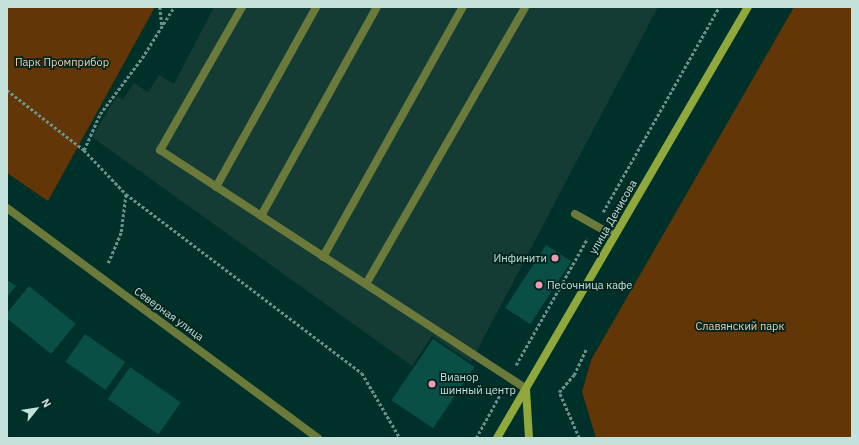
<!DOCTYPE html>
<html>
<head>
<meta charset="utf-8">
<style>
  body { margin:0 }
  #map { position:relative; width:859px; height:445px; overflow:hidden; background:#00302a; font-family:"IBM Plex Sans",sans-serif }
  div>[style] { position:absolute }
  .built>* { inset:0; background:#143b34 }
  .green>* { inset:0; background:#623606 }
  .building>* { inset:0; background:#0a4f45; transform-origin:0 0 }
  .path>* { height:2.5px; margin-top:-1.25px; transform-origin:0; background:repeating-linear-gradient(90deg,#6b918a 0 3px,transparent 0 5px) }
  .lane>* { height:8px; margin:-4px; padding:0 4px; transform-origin:4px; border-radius:4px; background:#6b7a3a }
  .street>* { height:8px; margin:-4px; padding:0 4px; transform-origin:4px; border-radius:4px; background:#6b7a3a }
  .secondary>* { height:8px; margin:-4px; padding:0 4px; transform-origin:4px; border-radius:4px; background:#90a83c }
  .dots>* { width:11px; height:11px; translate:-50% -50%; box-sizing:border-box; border:2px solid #032520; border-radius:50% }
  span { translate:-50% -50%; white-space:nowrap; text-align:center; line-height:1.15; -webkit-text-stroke:3.5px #032520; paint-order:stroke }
  .park-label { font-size:11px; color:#f9cdaa }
  .street-label { font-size:11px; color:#c4e2db }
  .poi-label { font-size:11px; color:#c4e2db }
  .right { translate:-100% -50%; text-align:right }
  .left { translate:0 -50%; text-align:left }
  .frame { position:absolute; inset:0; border:8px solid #c4e2db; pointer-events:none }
  .north { position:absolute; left:16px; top:389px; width:40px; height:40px; -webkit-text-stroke:3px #032520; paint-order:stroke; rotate:60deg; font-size:11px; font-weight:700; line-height:16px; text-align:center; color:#c4e2db }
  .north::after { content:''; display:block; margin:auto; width:14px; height:18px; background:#c4e2db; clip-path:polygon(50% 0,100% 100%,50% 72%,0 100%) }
</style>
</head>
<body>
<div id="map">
  <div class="built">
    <div style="clip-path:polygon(214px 7px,658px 7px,471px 362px,432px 336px,412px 366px,92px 137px,117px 96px,123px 99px,134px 83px,148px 92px,159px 75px,174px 84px)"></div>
  </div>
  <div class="green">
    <div style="clip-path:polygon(7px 7px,155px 7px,48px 201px,7px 173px)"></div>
    <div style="clip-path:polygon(794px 7px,852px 7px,852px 438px,596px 438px,582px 392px,591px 360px)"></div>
  </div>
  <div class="building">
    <div style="left:546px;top:245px;width:30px;height:75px;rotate:33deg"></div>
    <div style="clip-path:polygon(7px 280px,16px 286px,7px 297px)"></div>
    <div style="left:29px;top:286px;width:60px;height:39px;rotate:39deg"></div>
    <div style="left:85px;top:334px;width:49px;height:34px;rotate:35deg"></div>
    <div style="left:433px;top:339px;width:50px;height:74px;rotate:34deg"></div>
    <div style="left:130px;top:367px;width:62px;height:39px;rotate:35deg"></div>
  </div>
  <div class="path">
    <div style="left:160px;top:7px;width:19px;rotate:84deg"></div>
    <div style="left:7px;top:90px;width:98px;rotate:37.9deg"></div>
    <div style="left:84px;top:150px;width:61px;rotate:46.3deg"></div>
    <div style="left:126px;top:194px;width:296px;rotate:37.2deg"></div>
    <div style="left:362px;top:373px;width:75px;rotate:59.7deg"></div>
    <div style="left:84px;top:150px;width:39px;rotate:-66deg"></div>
    <div style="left:100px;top:114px;width:70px;rotate:-53.1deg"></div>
    <div style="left:142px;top:58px;width:60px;rotate:-57.9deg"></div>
    <div style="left:603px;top:212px;width:236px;rotate:-60.5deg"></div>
    <div style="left:108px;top:263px;width:34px;rotate:-67deg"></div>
    <div style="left:121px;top:232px;width:38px;rotate:-83deg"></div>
    <div style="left:516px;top:365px;width:145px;rotate:-60.6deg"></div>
    <div style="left:476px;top:438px;width:54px;rotate:-61deg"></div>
    <div style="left:579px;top:438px;width:50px;rotate:-113.5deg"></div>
    <div style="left:559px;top:392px;width:23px;rotate:-49deg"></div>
    <div style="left:574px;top:375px;width:29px;rotate:-65deg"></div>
  </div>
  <div class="lane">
    <div style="left:242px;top:7px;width:165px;rotate:119.8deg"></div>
    <div style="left:160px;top:150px;width:437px;rotate:33.1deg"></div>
    <div style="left:216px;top:187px;width:206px;rotate:-60.9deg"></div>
    <div style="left:575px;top:214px;width:45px;rotate:29.4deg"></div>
    <div style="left:261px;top:216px;width:239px;rotate:-61deg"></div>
    <div style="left:323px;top:257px;width:287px;rotate:-60.8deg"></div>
    <div style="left:366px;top:284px;width:319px;rotate:-60.1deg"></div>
  </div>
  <div class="street">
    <div style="left:7px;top:208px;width:387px;rotate:36.5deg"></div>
  </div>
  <div class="secondary">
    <div style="left:526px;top:389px;width:49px;rotate:86.5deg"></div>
    <div style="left:497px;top:438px;width:499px;rotate:-59.8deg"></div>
  </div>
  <div class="dots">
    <div style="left:555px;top:258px;background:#f19ab3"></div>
    <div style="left:539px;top:285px;background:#f19ab3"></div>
    <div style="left:432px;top:384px;background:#f19ab3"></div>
  </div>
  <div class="park-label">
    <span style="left:62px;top:62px">Парк Промприбор</span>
    <span style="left:740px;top:326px">Славянский парк</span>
  </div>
  <div class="street-label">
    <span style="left:613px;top:217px;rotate:-60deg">улица Денисова</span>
    <span style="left:169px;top:314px;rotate:36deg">Северная улица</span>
  </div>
  <div class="poi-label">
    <span class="right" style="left:547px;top:258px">Инфинити</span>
    <span class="left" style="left:547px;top:285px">Песочница кафе</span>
    <span class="left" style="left:440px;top:384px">Вианор<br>шинный центр</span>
  </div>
  <div class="frame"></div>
  <div class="north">N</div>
</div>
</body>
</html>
